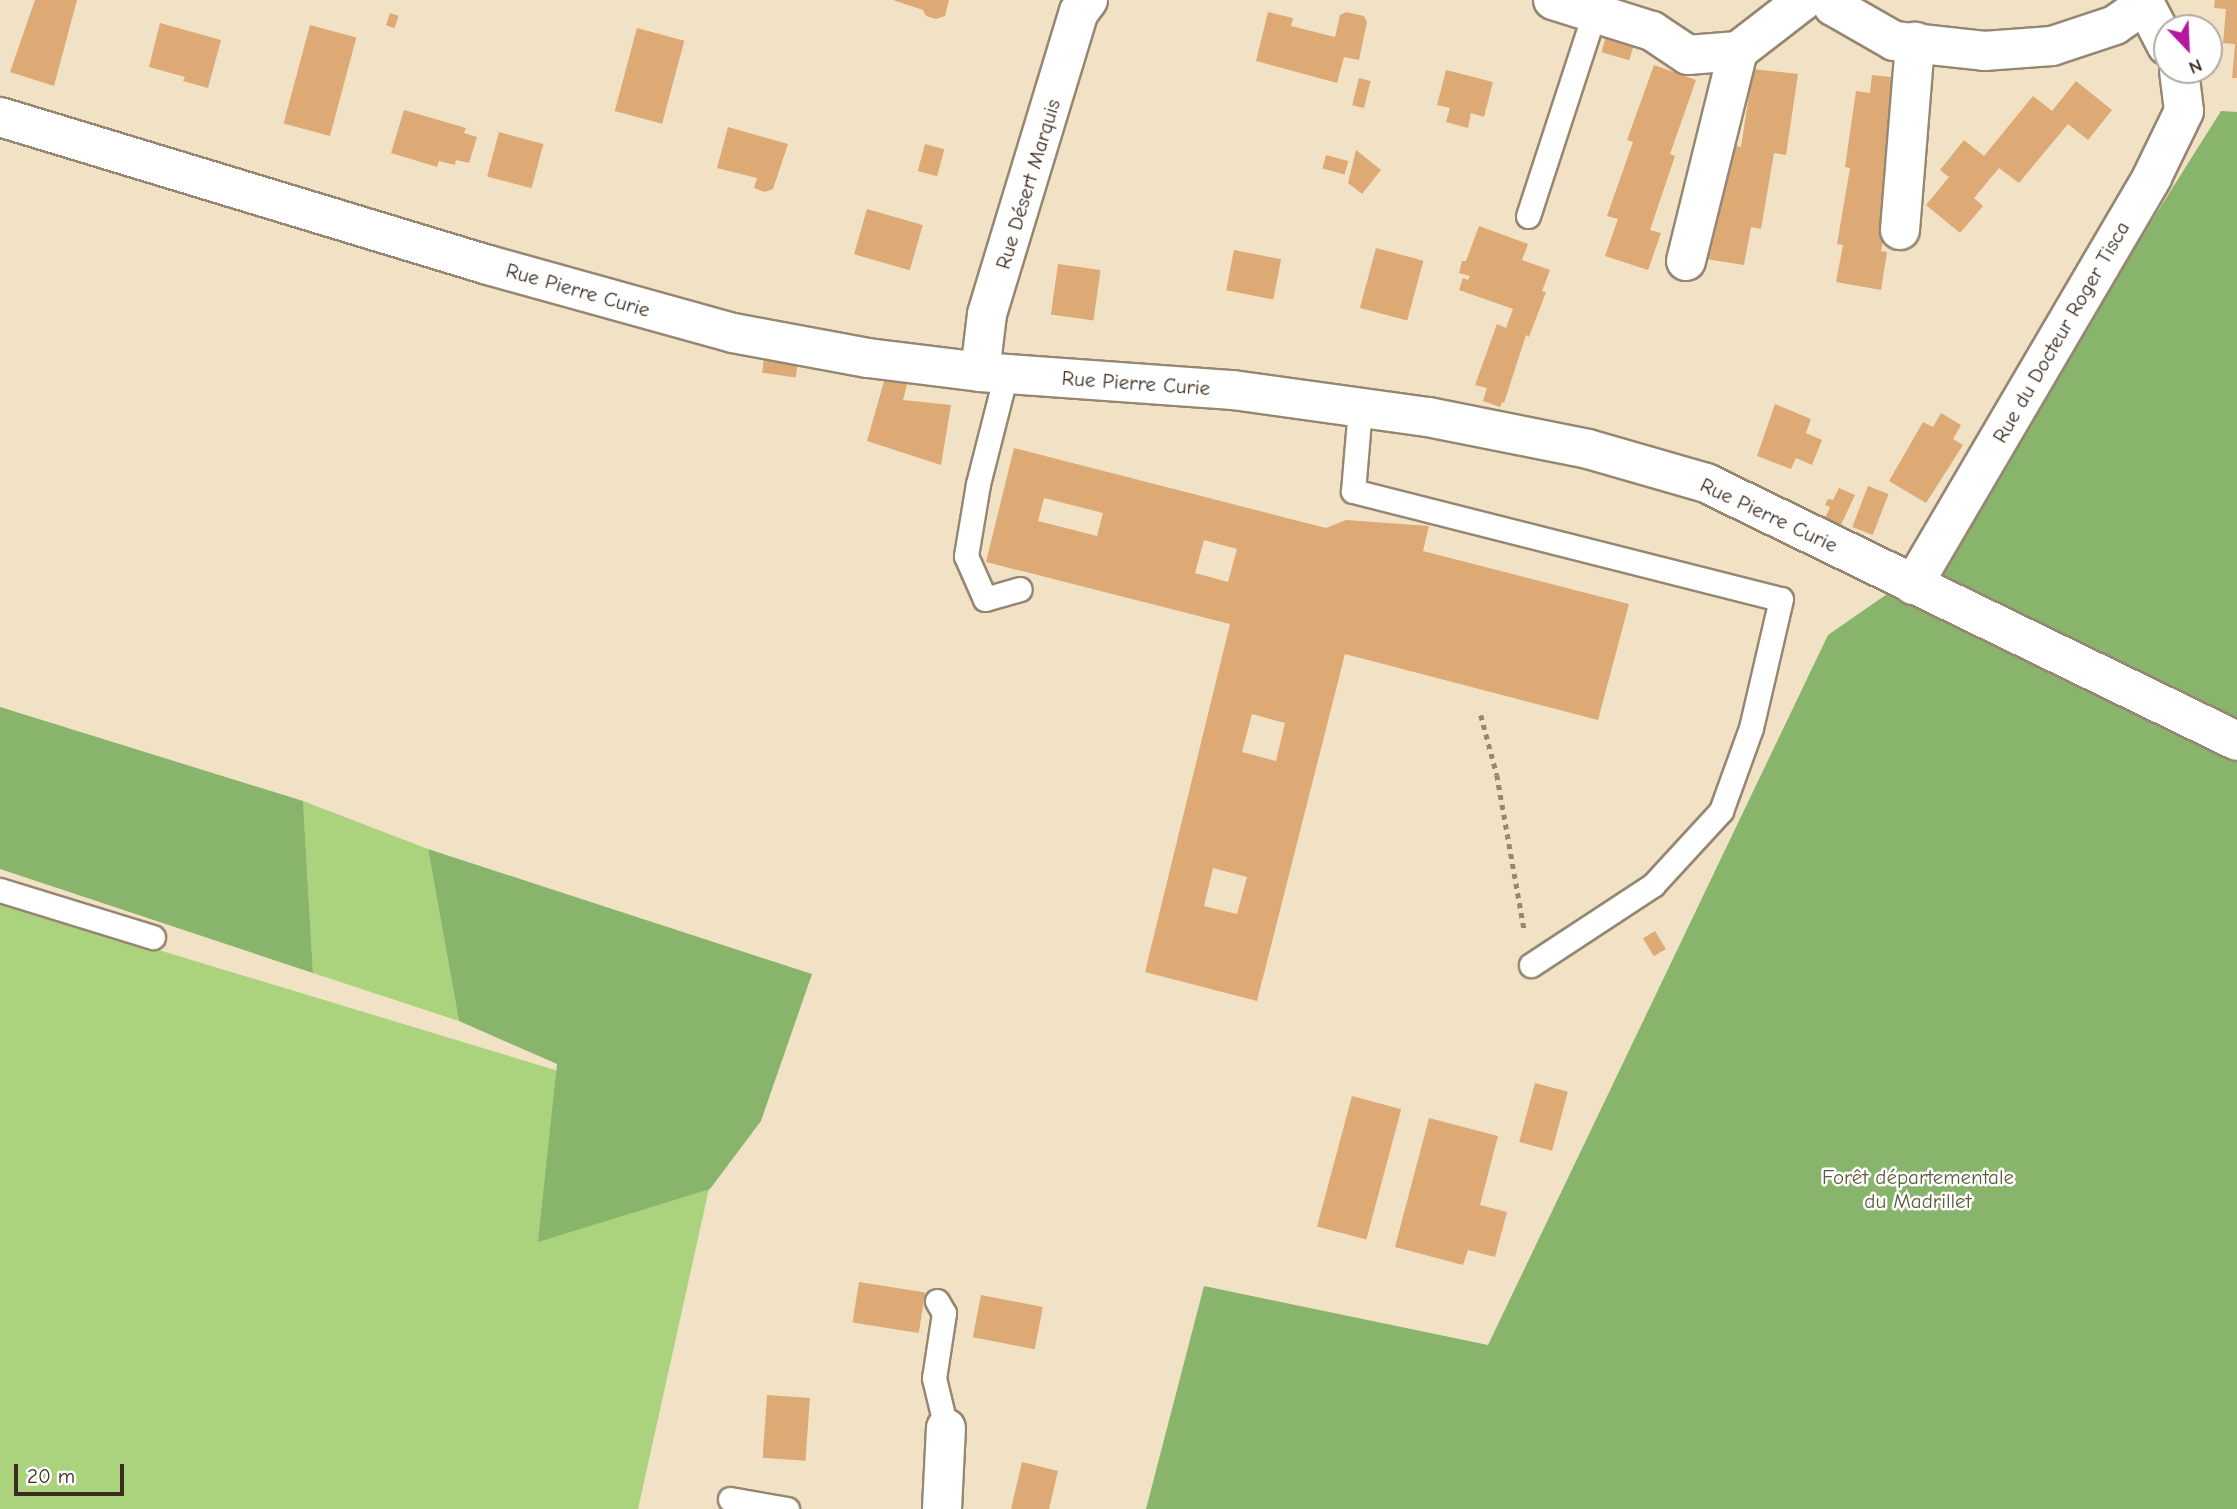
<!DOCTYPE html>
<html>
<head>
<meta charset="utf-8">
<style>
  body { margin:0 }
  #map { position:relative; width:2237px; height:1509px; overflow:hidden; background:#f1e2c5; font-family:"Comic Neue",sans-serif }
  div>[style] { position:absolute }
  .green>* { inset:0; background:#abd27c }
  .forest>* { inset:0; background:#88b46c }
  .building>* { inset:0; background:#ddaa75; transform-origin:0 0 }
  .path>* { height:4.5px; margin-top:-2.25px; transform-origin:0; background:repeating-linear-gradient(90deg,#968672 0 5px,transparent 0 10px) }
  .roads { filter:drop-shadow(2px 0 #968672) drop-shadow(-2px 0 #968672) drop-shadow(0 2px #968672) drop-shadow(0 -2px #968672) }
  .lane>* { height:23px; margin:-11.5px; padding:0 11.5px; transform-origin:11.5px; border-radius:11.5px; background:#fff }
  .street>* { height:38px; margin:-19px; padding:0 19px; transform-origin:19px; border-radius:19px; background:#fff }
  span { translate:-50% -50%; white-space:nowrap; text-align:center; line-height:1.15; -webkit-text-stroke:5px #fff; paint-order:stroke }
  .street-label { font-size:21px; color:#3b2a1e }
  .park-label { font-size:21px; color:#5d5c3a }
  .north { position:absolute; left:2153px; top:14px; width:70px; height:70px; box-sizing:border-box; background:#fff; border:2px solid #b1aaa5; border-radius:50%; rotate:157deg; font-size:19px; font-weight:700; line-height:28px; text-align:center; color:#3b2a1e }
  .north::after { content:''; display:block; margin:auto; width:24px; height:32px; background:#b5179e; clip-path:polygon(50% 0,100% 100%,50% 72%,0 100%) }
  .scale { position:absolute; left:14px; top:1464px; width:110px; height:32px; box-sizing:border-box; border:4px solid #3b2a1e; border-top:0; padding-left:9px; font-size:21px; line-height:24px; white-space:nowrap; color:#3b2a1e; -webkit-text-stroke:5px #fff; paint-order:stroke }
</style>
</head>
<body>
<div id="map">
  <div class="green">
    <div style="clip-path:polygon(303px 801px,428px 849px,459px 1021px,313px 973px)"></div>
    <div style="clip-path:polygon(0 902px,724px 1121px,638px 1509px,0 1509px)"></div>
  </div>
  <div class="forest">
    <div style="clip-path:polygon(2221px 111px,2237px 112px,2237px 1509px,1146px 1509px,1204px 1286px,1488px 1345px,1828px 635px,1939px 558px)"></div>
    <div style="clip-path:polygon(0 707px,303px 801px,313px 973px,0 869px)"></div>
    <div style="clip-path:polygon(428px 849px,812px 974px,761px 1121px,710px 1189px,538px 1242px,557px 1064px,459px 1021px)"></div>
  </div>
  <div class="building">
    <div style="clip-path:polygon(35px 0,77px 0,54px 86px,10px 72px)"></div>
    <div style="clip-path:polygon(893px 0,949px 0,945px 16px,936px 19px,926px 16px,923px 10px)"></div>
    <div style="clip-path:polygon(2215px 0,2237px 0,2237px 78px,2232px 78px,2235px 44px,2223px 43px,2226px 9px,2214px 8px)"></div>
    <div style="clip-path:polygon(1268px 12px,1293px 18px,1291px 26px,1335px 37px,1340px 15px,1346px 12px,1364px 16px,1367px 22px,1359px 60px,1344px 57px,1337px 83px,1256px 61px)"></div>
    <div style="left:390px;top:13px;width:9px;height:13px;rotate:18deg"></div>
    <div style="clip-path:polygon(160px 23px,221px 40px,208px 88px,183px 81px,185px 77px,149px 67px)"></div>
    <div style="left:310px;top:25px;width:48px;height:102px;rotate:15deg"></div>
    <div style="left:637px;top:28px;width:49px;height:86px;rotate:15deg"></div>
    <div style="left:1607px;top:33px;width:29px;height:20px;rotate:16deg"></div>
    <div style="clip-path:polygon(1654px 65px,1696px 80px,1670px 154px,1675px 156px,1650px 230px,1661px 233px,1648px 270px,1605px 256px,1618px 219px,1607px 216px,1633px 142px,1627px 140px)"></div>
    <div style="clip-path:polygon(1753px 69px,1798px 74px,1786px 155px,1774px 153px,1761px 229px,1751px 227px,1744px 265px,1700px 258px,1706px 220px,1717px 221px,1730px 145px,1741px 147px)"></div>
    <div style="clip-path:polygon(1446px 70px,1493px 82px,1484px 117px,1471px 113px,1468px 128px,1446px 122px,1450px 108px,1437px 105px)"></div>
    <div style="clip-path:polygon(1872px 75px,1899px 78px,1895px 175px,1881px 251px,1887px 252px,1881px 290px,1836px 282px,1843px 245px,1837px 244px,1850px 168px,1845px 167px,1856px 91px,1870px 93px)"></div>
    <div style="left:1359px;top:78px;width:12px;height:28px;rotate:14deg"></div>
    <div style="clip-path:polygon(2076px 81px,2112px 110px,2088px 140px,2068px 124px,2019px 183px,1999px 168px,1974px 198px,1983px 206px,1960px 233px,1926px 205px,1949px 177px,1940px 170px,1964px 140px,1984px 156px,2033px 96px,2052px 111px)"></div>
    <div style="clip-path:polygon(404px 110px,466px 128px,464px 133px,477px 137px,469px 163px,456px 160px,455px 165px,439px 161px,437px 167px,391px 153px)"></div>
    <div style="clip-path:polygon(728px 127px,788px 144px,773px 189px,765px 192px,754px 188px,757px 178px,717px 168px)"></div>
    <div style="left:499px;top:132px;width:46px;height:46px;rotate:15deg"></div>
    <div style="left:925px;top:144px;width:20px;height:28px;rotate:15deg"></div>
    <div style="clip-path:polygon(1356px 150px,1381px 170px,1362px 194px,1348px 183px)"></div>
    <div style="left:1326px;top:155px;width:23px;height:14px;rotate:15deg"></div>
    <div style="left:867px;top:209px;width:58px;height:47px;rotate:16deg"></div>
    <div style="clip-path:polygon(1479px 226px,1528px 244px,1522px 260px,1550px 270px,1542px 291px,1546px 292px,1529px 337px,1526px 335px,1504px 403px,1502px 402px,1500px 407px,1483px 401px,1487px 388px,1475px 385px,1497px 324px,1506px 328px,1513px 309px,1459px 290px,1463px 278px,1468px 280px,1470px 276px,1459px 273px,1462px 261px,1466px 261px)"></div>
    <div style="left:1376px;top:248px;width:49px;height:62px;rotate:15deg"></div>
    <div style="left:1234px;top:250px;width:48px;height:41px;rotate:11deg"></div>
    <div style="left:1058px;top:264px;width:43px;height:51px;rotate:8deg"></div>
    <div style="left:764px;top:359px;width:34px;height:14px;rotate:8deg"></div>
    <div style="clip-path:polygon(885px 378px,908px 381px,903px 400px,951px 405px,941px 465px,867px 441px)"></div>
    <div style="clip-path:polygon(1775px 404px,1811px 419px,1806px 433px,1822px 440px,1812px 465px,1796px 458px,1791px 469px,1757px 456px)"></div>
    <div style="clip-path:polygon(1941px 413px,1961px 425px,1953px 439px,1963px 445px,1926px 503px,1889px 481px,1923px 422px,1933px 427px)"></div>
    <div style="clip-path:polygon(evenodd,1014px 448px,1326px 528px,1346px 520px,1429px 526px,1423px 551px,1629px 604px,1598px 720px,1345px 654px,1257px 1001px,1145px 972px,1230px 624px,986px 562px,1014px 448px,1044px 498px,1103px 513px,1097px 536px,1038px 521px,1044px 498px,1014px 448px,1204px 540px,1237px 549px,1228px 582px,1195px 573px,1204px 540px,1014px 448px,1252px 714px,1285px 723px,1276px 761px,1242px 752px,1252px 714px,1014px 448px,1213px 868px,1247px 877px,1237px 914px,1204px 906px,1213px 868px)"></div>
    <div style="left:1868px;top:486px;width:22px;height:44px;rotate:21deg"></div>
    <div style="clip-path:polygon(1839px 488px,1855px 495px,1841px 525px,1825px 518px,1830px 507px,1825px 505px,1828px 499px,1833px 500px)"></div>
    <div style="left:1655px;top:931px;width:21px;height:14px;rotate:59deg"></div>
    <div style="left:1535px;top:1083px;width:34px;height:61px;rotate:15deg"></div>
    <div style="left:1352px;top:1096px;width:51px;height:135px;rotate:15deg"></div>
    <div style="clip-path:polygon(1429px 1118px,1498px 1136px,1480px 1205px,1507px 1212px,1495px 1257px,1468px 1250px,1463px 1265px,1395px 1247px)"></div>
    <div style="left:859px;top:1282px;width:67px;height:41px;rotate:9deg"></div>
    <div style="left:981px;top:1295px;width:63px;height:43px;rotate:11deg"></div>
    <div style="left:767px;top:1395px;width:43px;height:63px;rotate:4deg"></div>
    <div style="clip-path:polygon(1022px 1462px,1058px 1471px,1049px 1509px,1011px 1509px)"></div>
  </div>
  <div class="path">
    <div style="left:1481px;top:715px;width:62px;rotate:75.1deg"></div>
    <div style="left:1497px;top:775px;width:160px;rotate:80deg"></div>
  </div>
  <div class="roads">
    <div class="lane">
      <div style="left:1528px;top:216px;width:216px;rotate:-71.9deg"></div>
      <div style="left:1006px;top:374px;width:114px;rotate:104.3deg"></div>
      <div style="left:978px;top:484px;width:73px;rotate:99.5deg"></div>
      <div style="left:966px;top:556px;width:47px;rotate:66.2deg"></div>
      <div style="left:985px;top:599px;width:36px;rotate:-16deg"></div>
      <div style="left:1360px;top:408px;width:83px;rotate:94.8deg"></div>
      <div style="left:1353px;top:491px;width:441px;rotate:14.2deg"></div>
      <div style="left:1781px;top:599px;width:132px;rotate:103.1deg"></div>
      <div style="left:1751px;top:728px;width:88px;rotate:109.9deg"></div>
      <div style="left:1721px;top:811px;width:100px;rotate:132.6deg"></div>
      <div style="left:1653px;top:885px;width:146px;rotate:146.7deg"></div>
      <div style="left:0;top:890px;width:160px;rotate:17.1deg"></div>
      <div style="left:937px;top:1301px;width:14px;rotate:60deg"></div>
      <div style="left:944px;top:1313px;width:66px;rotate:98.7deg"></div>
      <div style="left:934px;top:1378px;width:51px;rotate:76.5deg"></div>
      <div style="left:730px;top:1499px;width:58px;rotate:10deg"></div>
    </div>
    <div class="street">
      <div style="left:1553px;top:0;width:104px;rotate:17.4deg"></div>
      <div style="left:1652px;top:31px;width:43px;rotate:33.7deg"></div>
      <div style="left:1688px;top:55px;width:50px;rotate:-4.6deg"></div>
      <div style="left:1830px;top:0;width:7px;rotate:63deg"></div>
      <div style="left:1833px;top:6px;width:70px;rotate:29.8deg"></div>
      <div style="left:1894px;top:41px;width:91px;rotate:6.3deg"></div>
      <div style="left:1984px;top:51px;width:68px;rotate:-4.2deg"></div>
      <div style="left:2052px;top:46px;width:66px;rotate:-18.4deg"></div>
      <div style="left:2115px;top:25px;width:37px;rotate:-35deg"></div>
      <div style="left:2145px;top:4px;width:47px;rotate:62.4deg"></div>
      <div style="left:0;top:117px;width:510px;rotate:16.87deg"></div>
      <div style="left:488px;top:265px;width:254px;rotate:15.5deg"></div>
      <div style="left:733px;top:333px;width:137px;rotate:10.5deg"></div>
      <div style="left:868px;top:358px;width:113px;rotate:7.1deg"></div>
      <div style="left:980px;top:372px;width:254px;rotate:4.1deg"></div>
      <div style="left:1233px;top:390px;width:197px;rotate:7.9deg"></div>
      <div style="left:1428px;top:417px;width:163px;rotate:11.3deg"></div>
      <div style="left:1588px;top:449px;width:123px;rotate:16.1deg"></div>
      <div style="left:1706px;top:483px;width:590px;rotate:25.91deg"></div>
      <div style="left:1900px;top:230px;width:189px;rotate:-85.4deg"></div>
      <div style="left:1686px;top:261px;width:216px;rotate:-76.1deg"></div>
      <div style="left:1738px;top:51px;width:83px;rotate:-37.7deg"></div>
      <div style="left:980px;top:372px;width:58px;rotate:-83.1deg"></div>
      <div style="left:987px;top:314px;width:316px;rotate:-73.1deg"></div>
      <div style="left:1079px;top:12px;width:15px;rotate:-53deg"></div>
      <div style="left:1913px;top:585px;width:473px;rotate:-59.6deg"></div>
      <div style="left:2152px;top:177px;width:73px;rotate:-64.1deg"></div>
      <div style="left:2184px;top:111px;width:41px;rotate:-97deg"></div>
      <div style="left:942px;top:1509px;width:81px;rotate:-87.2deg"></div>
    </div>
  </div>
  <div class="street-label">
    <span style="left:1028px;top:184px;rotate:-73deg">Rue Désert Marquis</span>
    <span style="left:578px;top:290px;rotate:16deg">Rue Pierre Curie</span>
    <span style="left:2061px;top:332px;rotate:-60deg">Rue du Docteur Roger Tisca</span>
    <span style="left:1136px;top:383px;rotate:4deg">Rue Pierre Curie</span>
    <span style="left:1769px;top:515px;rotate:25deg">Rue Pierre Curie</span>
  </div>
  <div class="park-label">
    <span style="left:1918px;top:1189px">Forêt départementale<br>du Madrillet</span>
  </div>
  <div class="north">N</div>
  <div class="scale">20 m</div>
</div>
</body>
</html>
